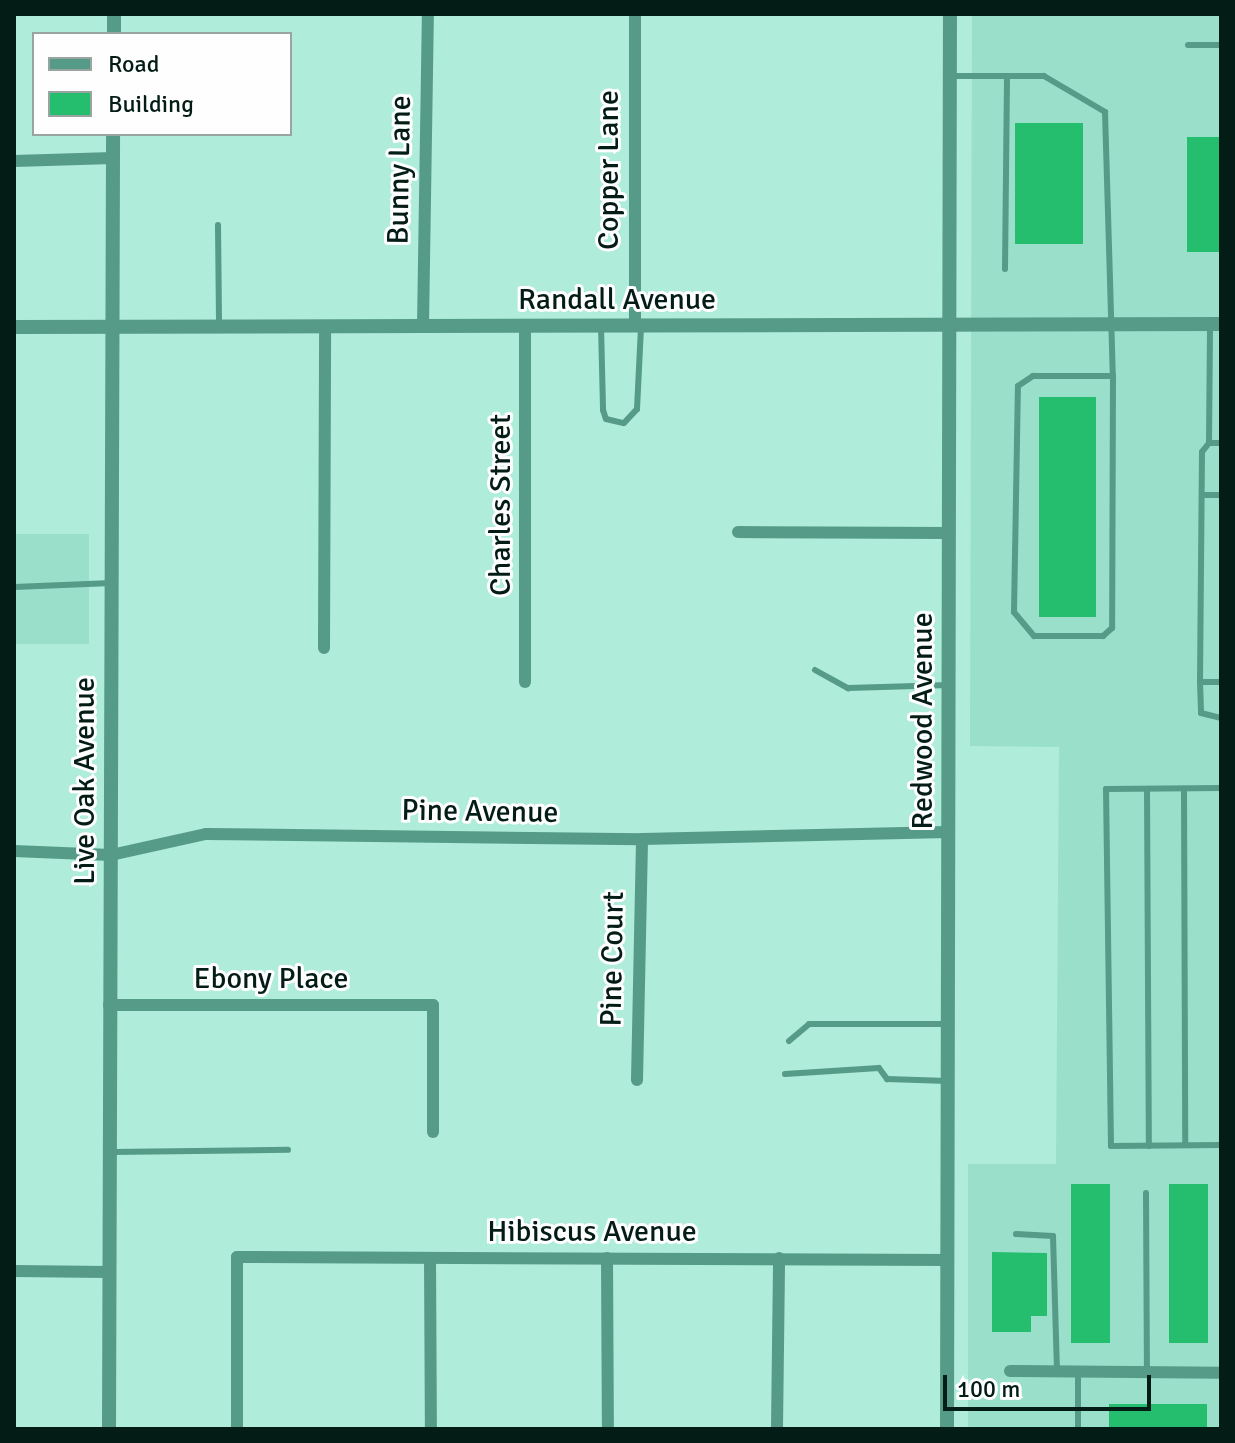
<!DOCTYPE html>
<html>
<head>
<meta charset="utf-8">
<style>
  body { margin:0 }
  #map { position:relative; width:1235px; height:1443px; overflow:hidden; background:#afecd9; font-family:Signika,sans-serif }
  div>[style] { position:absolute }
  .built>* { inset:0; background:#9adfca; transform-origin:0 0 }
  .building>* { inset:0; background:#25bd6e; transform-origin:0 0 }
  .service>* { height:6px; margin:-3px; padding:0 3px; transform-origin:3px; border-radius:3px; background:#569a88 }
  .minor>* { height:12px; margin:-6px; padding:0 6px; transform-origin:6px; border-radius:6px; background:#569a88 }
  .tertiary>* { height:14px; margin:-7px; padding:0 7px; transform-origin:7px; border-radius:7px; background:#569a88 }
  span { translate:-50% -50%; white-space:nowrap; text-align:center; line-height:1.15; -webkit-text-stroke:6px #fefefe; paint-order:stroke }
  .street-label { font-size:30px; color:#041c16 }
  .frame { position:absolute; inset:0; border:16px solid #041c16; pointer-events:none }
  .legend { position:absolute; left:32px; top:32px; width:260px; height:104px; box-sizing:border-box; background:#fefefe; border:2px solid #9aa4a1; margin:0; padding:10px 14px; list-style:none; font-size:24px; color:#041c16 }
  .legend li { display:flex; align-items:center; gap:16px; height:40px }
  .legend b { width:40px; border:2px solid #9aa4a1 }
  .scale { position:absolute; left:943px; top:1375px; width:208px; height:36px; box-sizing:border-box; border:4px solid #041c16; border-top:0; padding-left:10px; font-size:24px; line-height:28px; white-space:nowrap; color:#041c16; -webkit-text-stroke:6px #fefefe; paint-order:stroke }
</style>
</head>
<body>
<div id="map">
  <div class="built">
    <div style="clip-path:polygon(972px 14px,1221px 14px,1221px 1429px,968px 1429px,968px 1164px,1056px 1164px,1059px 747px,970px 746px)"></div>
    <div style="left:14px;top:534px;width:75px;height:110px"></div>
  </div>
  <div class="building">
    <div style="left:1015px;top:123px;width:68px;height:121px"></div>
    <div style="left:1187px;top:137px;width:34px;height:115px"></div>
    <div style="left:1039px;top:397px;width:57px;height:220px"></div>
    <div style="left:1071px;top:1184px;width:39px;height:159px"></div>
    <div style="left:1169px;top:1184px;width:39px;height:159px"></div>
    <div style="clip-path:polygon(992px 1252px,1047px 1253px,1047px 1316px,1031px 1316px,1031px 1332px,992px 1332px)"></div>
    <div style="left:1109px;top:1404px;width:98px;height:25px"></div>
  </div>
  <div class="service">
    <div style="left:1188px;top:45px;width:33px"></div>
    <div style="left:950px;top:76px;width:94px"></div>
    <div style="left:1044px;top:76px;width:71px;rotate:30.5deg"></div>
    <div style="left:1105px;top:112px;width:264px;rotate:88.3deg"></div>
    <div style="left:1113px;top:376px;width:252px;rotate:90.2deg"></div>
    <div style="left:1112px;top:628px;width:12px;rotate:138deg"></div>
    <div style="left:1103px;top:636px;width:69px;rotate:180deg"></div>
    <div style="left:1034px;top:636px;width:31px;rotate:-130deg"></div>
    <div style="left:1014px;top:612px;width:226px;rotate:-89deg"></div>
    <div style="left:1018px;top:386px;width:18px;rotate:-34deg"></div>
    <div style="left:1033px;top:376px;width:80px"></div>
    <div style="left:218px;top:225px;width:102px;rotate:89.4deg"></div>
    <div style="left:1005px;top:269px;width:193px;rotate:-89.4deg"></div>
    <div style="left:601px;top:326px;width:84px;rotate:88.6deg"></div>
    <div style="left:603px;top:410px;width:9px;rotate:72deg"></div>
    <div style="left:606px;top:419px;width:18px;rotate:13deg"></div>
    <div style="left:624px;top:423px;width:19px;rotate:-47deg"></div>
    <div style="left:637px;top:409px;width:83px;rotate:-87.2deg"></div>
    <div style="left:1209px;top:443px;width:117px;rotate:-89.5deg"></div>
    <div style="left:1221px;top:443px;width:12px;rotate:180deg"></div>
    <div style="left:1209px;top:443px;width:11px;rotate:128deg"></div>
    <div style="left:1202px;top:452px;width:230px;rotate:90.5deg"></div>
    <div style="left:1200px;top:682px;width:21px"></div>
    <div style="left:1202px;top:495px;width:19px"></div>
    <div style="left:14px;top:587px;width:98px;rotate:-2.3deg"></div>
    <div style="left:815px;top:670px;width:38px;rotate:29deg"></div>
    <div style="left:848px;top:688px;width:101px;rotate:-1.7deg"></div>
    <div style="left:1200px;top:682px;width:31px;rotate:88deg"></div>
    <div style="left:1201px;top:713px;width:21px;rotate:14deg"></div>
    <div style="left:1221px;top:788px;width:115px;rotate:179.5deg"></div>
    <div style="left:1106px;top:789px;width:357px;rotate:89.2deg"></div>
    <div style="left:1111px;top:1146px;width:110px;rotate:-0.5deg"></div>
    <div style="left:1147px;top:789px;width:357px;rotate:89.7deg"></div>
    <div style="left:1184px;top:789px;width:356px;rotate:89.8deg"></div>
    <div style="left:789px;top:1041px;width:26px;rotate:-40deg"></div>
    <div style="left:809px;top:1024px;width:139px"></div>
    <div style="left:785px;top:1074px;width:94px;rotate:-3.7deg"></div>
    <div style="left:879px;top:1068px;width:14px;rotate:54deg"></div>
    <div style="left:887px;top:1079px;width:61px;rotate:1.9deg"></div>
    <div style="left:112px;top:1152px;width:176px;rotate:-0.7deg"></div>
    <div style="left:1146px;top:1193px;width:179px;rotate:89.7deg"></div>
    <div style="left:1016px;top:1234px;width:37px;rotate:3deg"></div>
    <div style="left:1053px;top:1236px;width:135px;rotate:88.3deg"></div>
    <div style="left:1078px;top:1372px;width:57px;rotate:90deg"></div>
  </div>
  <div class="minor">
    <div style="left:635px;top:14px;width:312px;rotate:90deg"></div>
    <div style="left:14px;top:161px;width:99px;rotate:-1.7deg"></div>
    <div style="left:423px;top:326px;width:312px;rotate:-89.1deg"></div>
    <div style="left:525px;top:326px;width:356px;rotate:90deg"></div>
    <div style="left:738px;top:532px;width:211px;rotate:0.3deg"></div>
    <div style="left:324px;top:648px;width:320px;rotate:-89.8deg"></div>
    <div style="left:14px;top:851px;width:97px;rotate:2.4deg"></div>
    <div style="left:111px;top:855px;width:97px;rotate:-12.5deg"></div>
    <div style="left:206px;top:834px;width:436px;rotate:0.7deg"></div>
    <div style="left:642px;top:839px;width:306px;rotate:-1.3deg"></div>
    <div style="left:109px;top:1005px;width:324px"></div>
    <div style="left:433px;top:1005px;width:127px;rotate:90deg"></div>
    <div style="left:637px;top:1080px;width:241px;rotate:-88.8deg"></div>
    <div style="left:430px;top:1258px;width:171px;rotate:89.7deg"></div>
    <div style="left:607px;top:1258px;width:171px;rotate:89.7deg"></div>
    <div style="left:14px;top:1271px;width:93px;rotate:0.6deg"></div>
    <div style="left:1010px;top:1371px;width:211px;rotate:0.5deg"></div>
    <div style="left:237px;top:1429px;width:172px;rotate:-90deg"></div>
    <div style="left:237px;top:1257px;width:711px;rotate:0.24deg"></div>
    <div style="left:777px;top:1429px;width:171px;rotate:-89.3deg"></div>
  </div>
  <div class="tertiary">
    <div style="left:114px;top:34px;width:20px;rotate:-90deg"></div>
    <div style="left:14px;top:327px;width:1207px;rotate:-0.14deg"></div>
    <div style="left:109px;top:1429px;width:1295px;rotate:-89.82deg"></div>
    <div style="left:947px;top:1429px;width:1415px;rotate:-89.88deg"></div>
  </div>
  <div class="street-label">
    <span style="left:400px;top:170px;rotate:-89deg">Bunny Lane</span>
    <span style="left:609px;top:170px;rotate:-90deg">Copper Lane</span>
    <span style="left:617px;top:300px">Randall Avenue</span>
    <span style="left:501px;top:505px;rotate:-90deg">Charles Street</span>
    <span style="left:923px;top:721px;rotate:-90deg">Redwood Avenue</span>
    <span style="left:85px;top:781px;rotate:-90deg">Live Oak Avenue</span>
    <span style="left:480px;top:812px;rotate:1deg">Pine Avenue</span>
    <span style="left:613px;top:959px;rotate:-89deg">Pine Court</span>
    <span style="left:271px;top:979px">Ebony Place</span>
    <span style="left:592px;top:1232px">Hibiscus Avenue</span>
  </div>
  <div class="frame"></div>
  <ul class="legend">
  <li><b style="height:10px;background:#569a88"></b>Road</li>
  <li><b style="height:22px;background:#25bd6e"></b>Building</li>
  </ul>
  <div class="scale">100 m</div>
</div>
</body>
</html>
